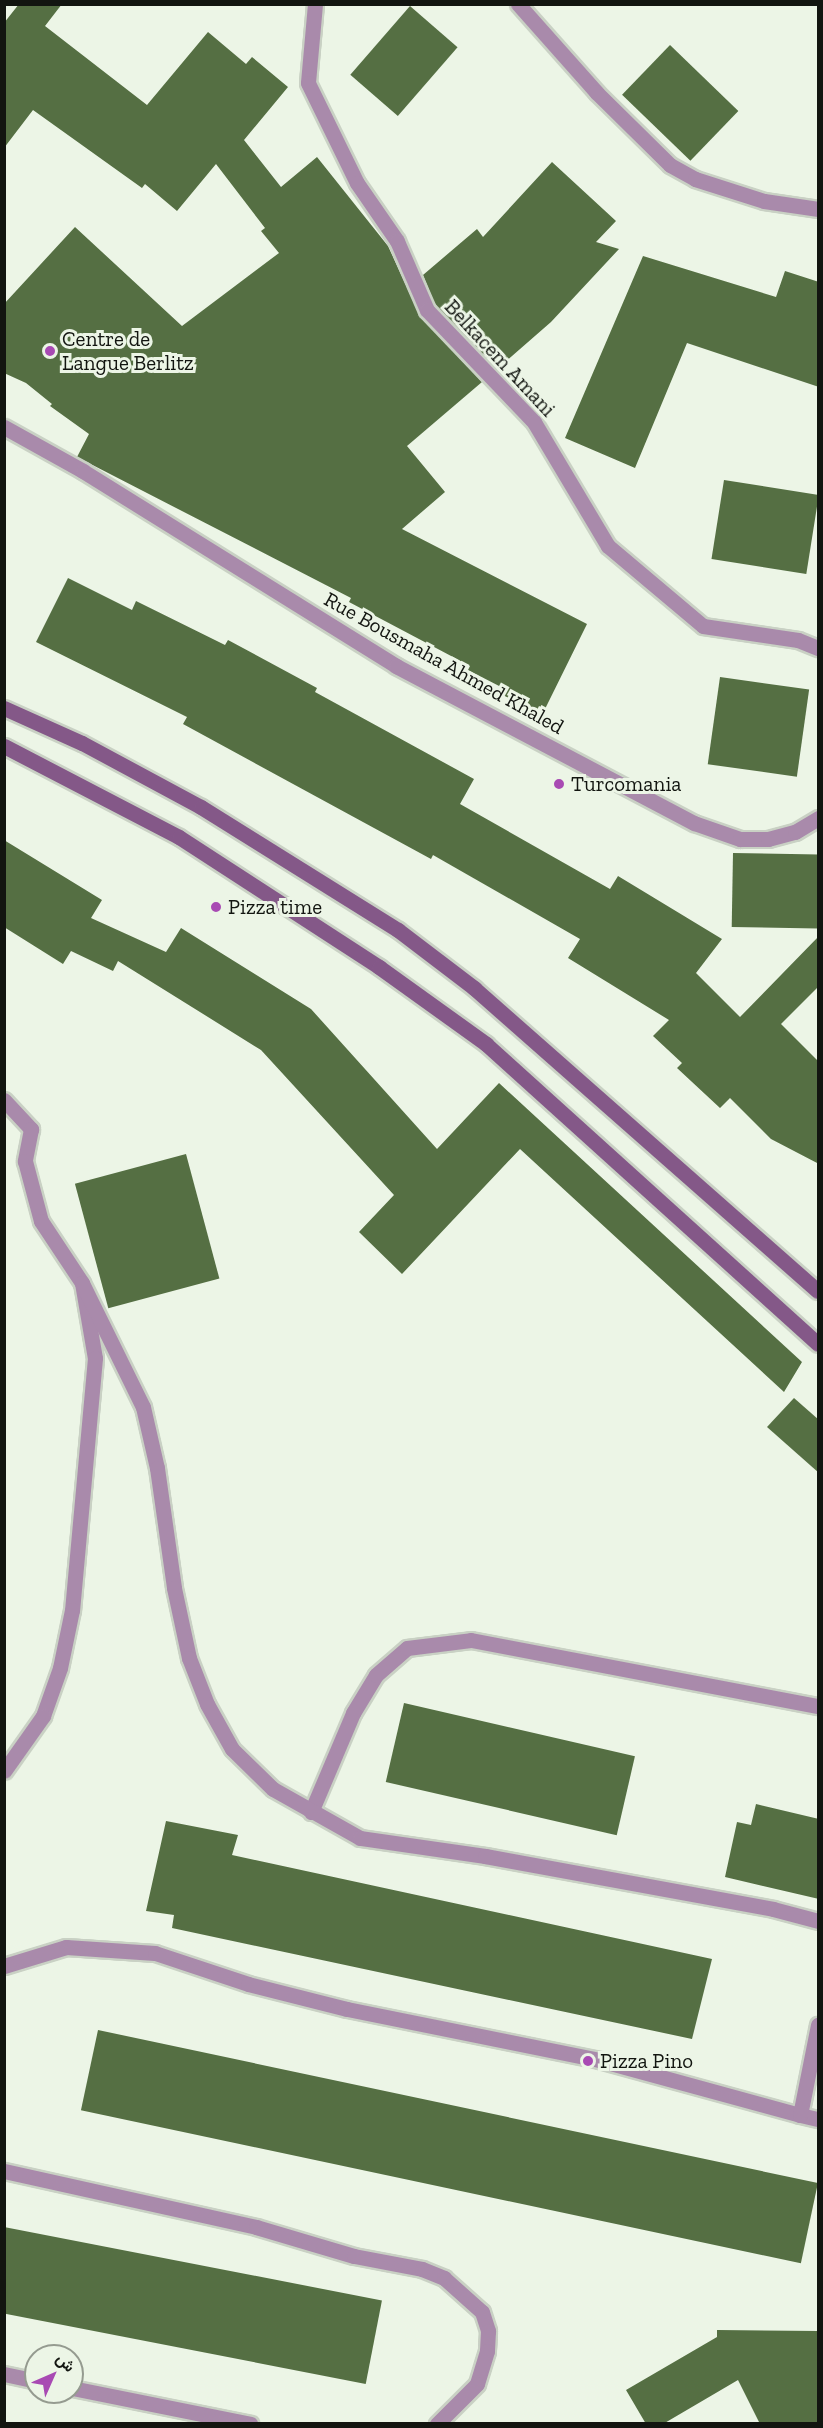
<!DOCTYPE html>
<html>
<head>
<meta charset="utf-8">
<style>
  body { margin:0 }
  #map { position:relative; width:823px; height:2428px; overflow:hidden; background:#ecf5e6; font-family:"Zilla Slab",Vazirmatn,serif }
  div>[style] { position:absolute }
  .building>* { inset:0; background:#556f43; transform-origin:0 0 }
  .roads { filter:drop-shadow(2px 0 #c9d1c4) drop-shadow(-2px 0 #c9d1c4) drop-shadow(0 2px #c9d1c4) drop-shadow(0 -2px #c9d1c4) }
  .lane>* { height:15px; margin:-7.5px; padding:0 7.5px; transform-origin:7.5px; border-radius:7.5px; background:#a98aab }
  .street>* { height:15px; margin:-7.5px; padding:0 7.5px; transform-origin:7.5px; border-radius:7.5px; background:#a98aab }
  .secondary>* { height:15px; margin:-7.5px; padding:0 7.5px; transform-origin:7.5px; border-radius:7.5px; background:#845888 }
  .dots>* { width:16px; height:16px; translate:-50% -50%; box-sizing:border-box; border:3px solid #ecf5e6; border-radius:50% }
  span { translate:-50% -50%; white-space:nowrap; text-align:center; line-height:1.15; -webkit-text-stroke:6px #ecf5e6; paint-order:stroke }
  .poi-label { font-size:21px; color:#121510 }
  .left { translate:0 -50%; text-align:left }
  .street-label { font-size:21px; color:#121510 }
  .frame { position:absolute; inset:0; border:6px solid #121510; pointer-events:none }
  .north { position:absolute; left:24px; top:2344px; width:60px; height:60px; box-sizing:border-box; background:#ecf5e6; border:2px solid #959b90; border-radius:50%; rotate:45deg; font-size:16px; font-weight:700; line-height:24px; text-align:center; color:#121510 }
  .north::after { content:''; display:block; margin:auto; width:21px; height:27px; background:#a84ab3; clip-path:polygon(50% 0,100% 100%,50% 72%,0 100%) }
</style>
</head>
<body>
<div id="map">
  <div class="building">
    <div style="clip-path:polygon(19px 4px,62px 4px,45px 26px,147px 105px,208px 32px,246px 64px,252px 57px,288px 87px,244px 140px,281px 187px,317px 157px,388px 246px,420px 316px,482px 382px,407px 446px,445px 492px,402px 529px,587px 624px,545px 709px,539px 706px,536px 712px,501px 694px,503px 688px,468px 670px,470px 666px,349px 602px,351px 598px,77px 457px,89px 434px,50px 406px,52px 404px,26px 383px,4px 373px,4px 304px,75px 227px,182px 326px,279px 253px,261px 231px,265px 228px,216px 164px,177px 211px,145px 184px,142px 188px,33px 110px,4px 148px,4px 23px)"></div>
    <div style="left:410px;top:6px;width:63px;height:91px;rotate:41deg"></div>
    <div style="left:670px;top:45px;width:95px;height:69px;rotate:44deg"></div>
    <div style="clip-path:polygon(552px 162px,616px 221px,596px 242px,619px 249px,551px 322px,497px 369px,435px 305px,423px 275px,477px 229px,483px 237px)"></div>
    <div style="clip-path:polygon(643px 256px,776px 297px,785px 271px,819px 282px,819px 387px,687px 343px,635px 468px,565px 438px)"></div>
    <div style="left:724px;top:480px;width:96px;height:80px;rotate:9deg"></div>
    <div style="clip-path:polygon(68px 578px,132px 610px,136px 601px,225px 645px,228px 640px,317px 688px,315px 692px,474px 779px,460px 804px,610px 889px,618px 876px,722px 939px,696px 973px,740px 1017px,819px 936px,819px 986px,781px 1024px,819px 1062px,819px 1164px,771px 1139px,730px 1098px,720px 1108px,677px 1068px,682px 1063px,653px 1036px,669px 1020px,568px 958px,580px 939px,433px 855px,431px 859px,183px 724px,187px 717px,36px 642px)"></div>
    <div style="left:720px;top:677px;width:90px;height:88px;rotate:8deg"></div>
    <div style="clip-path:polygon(4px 840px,102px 900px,91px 918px,166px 952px,181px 928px,311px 1009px,437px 1149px,499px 1083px,802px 1362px,784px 1392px,520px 1149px,402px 1274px,359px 1232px,394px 1195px,261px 1050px,118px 961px,113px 971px,71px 951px,63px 964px,4px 927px)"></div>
    <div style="left:733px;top:853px;width:86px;height:74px;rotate:1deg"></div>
    <div style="left:186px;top:1154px;width:129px;height:115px;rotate:75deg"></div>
    <div style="clip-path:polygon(794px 1398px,819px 1420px,819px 1473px,767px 1427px)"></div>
    <div style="left:404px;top:1703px;width:237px;height:81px;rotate:13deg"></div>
    <div style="clip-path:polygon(756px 1804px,819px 1819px,819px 1899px,725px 1877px,737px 1822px,751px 1825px)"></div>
    <div style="clip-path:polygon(166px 1821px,238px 1835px,232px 1855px,712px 1959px,692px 2039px,172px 1928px,174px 1915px,146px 1911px)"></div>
    <div style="left:98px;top:2030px;width:736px;height:82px;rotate:12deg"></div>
    <div style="left:4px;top:2227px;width:385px;height:85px;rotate:11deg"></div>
    <div style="clip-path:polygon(717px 2330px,818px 2331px,818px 2424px,760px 2424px,738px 2380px,663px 2424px,646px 2424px,626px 2390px,717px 2337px)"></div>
  </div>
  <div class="roads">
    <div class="lane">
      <div style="left:311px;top:1812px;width:108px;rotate:-67deg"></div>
      <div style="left:353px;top:1713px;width:44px;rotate:-58.8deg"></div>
      <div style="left:376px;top:1675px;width:41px;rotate:-41.1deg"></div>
      <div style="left:407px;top:1648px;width:64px;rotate:-7.1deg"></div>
      <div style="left:471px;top:1640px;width:353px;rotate:10.8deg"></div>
      <div style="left:800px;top:2115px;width:18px;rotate:13deg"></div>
    </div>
    <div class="street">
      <div style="left:315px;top:4px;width:79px;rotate:95.1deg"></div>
      <div style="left:308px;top:83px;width:111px;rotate:63.9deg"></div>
      <div style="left:357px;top:183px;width:70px;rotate:55.4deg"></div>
      <div style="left:397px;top:241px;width:75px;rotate:66.5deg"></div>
      <div style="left:427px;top:310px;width:155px;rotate:46.3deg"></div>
      <div style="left:534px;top:422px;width:144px;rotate:59.2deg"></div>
      <div style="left:608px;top:546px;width:124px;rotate:40.1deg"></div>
      <div style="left:703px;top:626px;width:96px;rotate:8.4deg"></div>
      <div style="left:798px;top:640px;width:22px;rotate:22deg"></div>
      <div style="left:518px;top:4px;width:118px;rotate:48.4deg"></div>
      <div style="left:596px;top:92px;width:104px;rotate:44.6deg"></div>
      <div style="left:670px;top:165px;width:29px;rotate:29deg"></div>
      <div style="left:695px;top:179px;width:72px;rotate:17.7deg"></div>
      <div style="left:764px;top:201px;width:55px;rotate:8.4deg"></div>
      <div style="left:4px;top:427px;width:90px;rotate:29.1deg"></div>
      <div style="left:83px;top:471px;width:369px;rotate:31.9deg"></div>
      <div style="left:396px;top:666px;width:337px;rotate:27.8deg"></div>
      <div style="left:694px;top:823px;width:49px;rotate:19.2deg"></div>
      <div style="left:740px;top:839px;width:28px"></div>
      <div style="left:768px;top:839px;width:28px;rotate:-15deg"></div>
      <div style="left:795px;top:832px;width:27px;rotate:-31deg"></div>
      <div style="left:4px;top:1100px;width:40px;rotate:47deg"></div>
      <div style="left:31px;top:1129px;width:33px;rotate:101deg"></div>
      <div style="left:25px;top:1161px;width:62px;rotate:75.1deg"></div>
      <div style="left:41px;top:1221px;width:74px;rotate:56.5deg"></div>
      <div style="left:82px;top:1283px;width:76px;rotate:80.2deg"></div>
      <div style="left:95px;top:1358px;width:253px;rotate:95.2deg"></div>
      <div style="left:72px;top:1610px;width:59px;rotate:101.7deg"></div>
      <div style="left:60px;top:1668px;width:51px;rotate:109.5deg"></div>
      <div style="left:43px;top:1716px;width:67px;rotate:125.3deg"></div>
      <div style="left:82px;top:1283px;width:138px;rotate:63.8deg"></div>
      <div style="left:143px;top:1407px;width:63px;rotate:77.1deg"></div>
      <div style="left:157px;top:1468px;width:121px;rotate:81.9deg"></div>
      <div style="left:174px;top:1588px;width:72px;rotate:77.9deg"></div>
      <div style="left:189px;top:1658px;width:49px;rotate:68.6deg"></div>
      <div style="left:207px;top:1704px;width:51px;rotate:60.9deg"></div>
      <div style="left:232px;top:1749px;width:57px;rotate:44.3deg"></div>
      <div style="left:273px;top:1789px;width:100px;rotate:29.4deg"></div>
      <div style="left:360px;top:1838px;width:126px;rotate:8.2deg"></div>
      <div style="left:485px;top:1856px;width:293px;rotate:10.4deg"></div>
      <div style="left:773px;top:1909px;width:47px;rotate:14.9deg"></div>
      <div style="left:4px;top:1966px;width:65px;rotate:-17deg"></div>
      <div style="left:66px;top:1947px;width:89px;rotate:3.9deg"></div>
      <div style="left:155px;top:1953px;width:98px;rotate:18.4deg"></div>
      <div style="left:248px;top:1984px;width:102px;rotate:14.2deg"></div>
      <div style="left:347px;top:2009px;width:257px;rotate:11.4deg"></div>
      <div style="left:599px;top:2060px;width:208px;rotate:15.3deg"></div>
      <div style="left:800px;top:2115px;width:92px;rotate:-78.7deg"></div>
      <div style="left:4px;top:2171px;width:258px;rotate:12.5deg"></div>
      <div style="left:256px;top:2227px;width:102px;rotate:16.5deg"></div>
      <div style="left:354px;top:2256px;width:69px;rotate:10.8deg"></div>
      <div style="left:422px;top:2269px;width:24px;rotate:22deg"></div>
      <div style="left:444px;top:2278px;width:51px;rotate:41.8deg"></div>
      <div style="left:482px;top:2312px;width:20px;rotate:72deg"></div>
      <div style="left:488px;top:2331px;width:20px;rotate:93deg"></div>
      <div style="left:487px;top:2351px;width:34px;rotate:107deg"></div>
      <div style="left:477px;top:2384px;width:57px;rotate:135deg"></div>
      <div style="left:4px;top:2374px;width:33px;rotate:12deg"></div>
      <div style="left:72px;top:2388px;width:182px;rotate:11.4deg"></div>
    </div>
    <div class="secondary">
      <div style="left:4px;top:708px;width:85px;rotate:24.2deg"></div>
      <div style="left:82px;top:743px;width:135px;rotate:28.3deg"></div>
      <div style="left:201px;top:807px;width:232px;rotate:32deg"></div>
      <div style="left:398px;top:930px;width:96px;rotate:37.3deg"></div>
      <div style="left:474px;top:988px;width:458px;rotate:41.4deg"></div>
      <div style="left:4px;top:746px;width:197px;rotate:27.5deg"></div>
      <div style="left:179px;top:837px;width:239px;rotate:33deg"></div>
      <div style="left:379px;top:967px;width:132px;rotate:35.7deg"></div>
      <div style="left:486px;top:1044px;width:447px;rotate:42.1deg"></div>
    </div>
  </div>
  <div class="dots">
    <div style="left:50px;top:351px;background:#a84ab3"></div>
    <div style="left:559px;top:784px;background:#a84ab3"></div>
    <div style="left:216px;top:907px;background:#a84ab3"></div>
    <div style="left:588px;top:2061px;background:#a84ab3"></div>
  </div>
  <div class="poi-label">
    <span class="left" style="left:62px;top:351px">Centre de<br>Langue Berlitz</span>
    <span class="left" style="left:571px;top:784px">Turcomania</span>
    <span class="left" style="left:228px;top:907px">Pizza time</span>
    <span class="left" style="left:600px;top:2061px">Pizza Pino</span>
  </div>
  <div class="street-label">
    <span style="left:500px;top:358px;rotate:47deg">Belkacem Amani</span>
    <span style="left:444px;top:663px;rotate:29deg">Rue Bousmaha Ahmed Khaled</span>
  </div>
  <div class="frame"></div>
  <div class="north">ش</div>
</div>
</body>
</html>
